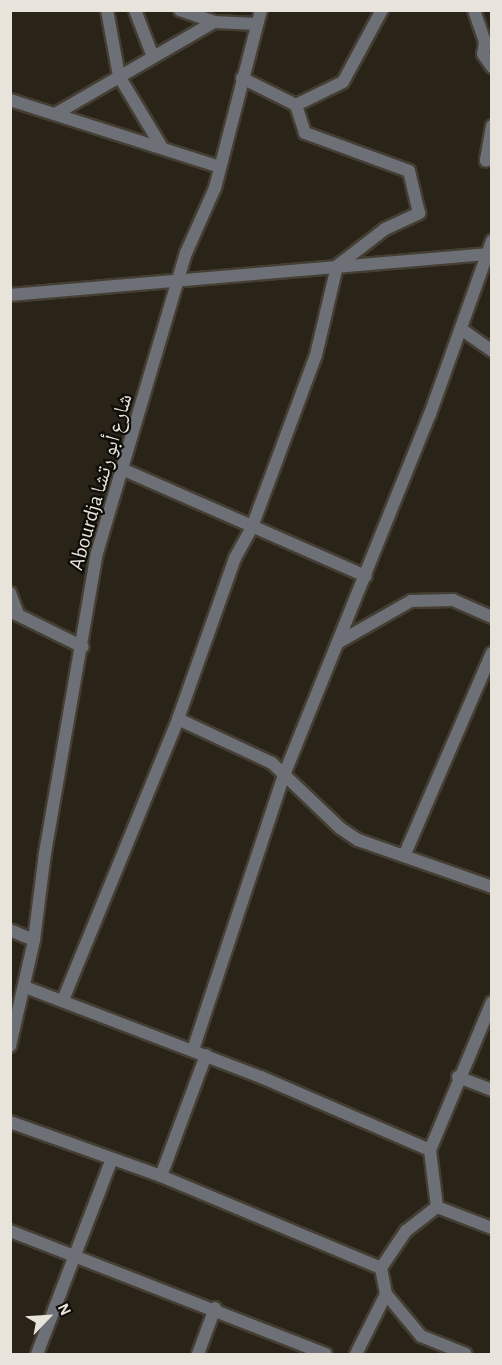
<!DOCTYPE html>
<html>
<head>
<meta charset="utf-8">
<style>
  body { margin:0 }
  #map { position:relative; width:502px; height:1365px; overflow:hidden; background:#292318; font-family:"Alegreya Sans","Noto Naskh Arabic",sans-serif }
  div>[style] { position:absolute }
  .roads { filter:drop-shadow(2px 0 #443e33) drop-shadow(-2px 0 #443e33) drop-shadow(0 2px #443e33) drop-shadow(0 -2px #443e33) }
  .street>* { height:12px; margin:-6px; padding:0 6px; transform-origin:6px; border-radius:6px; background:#6d7076 }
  span { translate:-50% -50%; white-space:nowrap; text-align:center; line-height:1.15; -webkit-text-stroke:4.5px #0f0d08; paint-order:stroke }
  .street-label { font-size:21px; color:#e8e4dc }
  .frame { position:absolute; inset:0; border:12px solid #e8e4dc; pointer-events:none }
  .north { position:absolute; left:18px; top:1287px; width:60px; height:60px; -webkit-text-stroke:4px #0f0d08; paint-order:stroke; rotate:65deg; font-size:16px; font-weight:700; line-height:24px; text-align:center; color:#e8e4dc }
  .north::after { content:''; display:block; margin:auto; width:21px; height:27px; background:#e8e4dc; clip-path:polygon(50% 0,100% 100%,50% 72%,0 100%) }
</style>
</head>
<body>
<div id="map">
  <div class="roads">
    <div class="street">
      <div style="left:107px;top:10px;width:67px;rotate:79.7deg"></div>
      <div style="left:119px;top:76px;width:82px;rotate:59deg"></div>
      <div style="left:135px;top:10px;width:50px;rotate:69deg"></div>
      <div style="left:180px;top:10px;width:36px;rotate:19deg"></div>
      <div style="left:214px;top:22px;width:43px;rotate:2.7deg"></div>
      <div style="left:474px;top:10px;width:34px;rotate:71deg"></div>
      <div style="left:485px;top:42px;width:12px;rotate:99deg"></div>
      <div style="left:483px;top:54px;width:16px;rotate:55deg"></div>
      <div style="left:242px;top:78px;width:60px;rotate:26.6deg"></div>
      <div style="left:10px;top:100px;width:220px;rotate:17.7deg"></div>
      <div style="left:57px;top:113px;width:181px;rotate:-30.1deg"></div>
      <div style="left:492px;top:126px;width:35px;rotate:100deg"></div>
      <div style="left:486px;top:160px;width:6px;rotate:-18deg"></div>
      <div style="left:10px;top:295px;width:484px;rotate:-4.9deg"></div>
      <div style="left:461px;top:329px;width:38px;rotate:35deg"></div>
      <div style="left:124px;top:470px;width:264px;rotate:23.7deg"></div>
      <div style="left:10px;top:593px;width:22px;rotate:69deg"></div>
      <div style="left:10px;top:611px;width:81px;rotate:26.3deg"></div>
      <div style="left:339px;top:642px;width:83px;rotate:-29.7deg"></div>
      <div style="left:411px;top:601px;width:42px;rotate:-1.4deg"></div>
      <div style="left:453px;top:600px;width:43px;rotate:23.6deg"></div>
      <div style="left:178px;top:719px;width:171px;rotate:-70.5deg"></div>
      <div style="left:235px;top:558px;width:35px;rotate:-61deg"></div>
      <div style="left:252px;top:527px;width:184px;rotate:-69.6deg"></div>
      <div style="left:316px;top:355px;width:91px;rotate:-76.7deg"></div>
      <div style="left:337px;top:266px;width:61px;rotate:-37.6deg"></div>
      <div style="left:385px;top:229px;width:38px;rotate:-25deg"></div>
      <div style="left:419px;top:213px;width:43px;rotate:-103.4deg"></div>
      <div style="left:409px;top:171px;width:111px;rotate:-159.9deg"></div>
      <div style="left:305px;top:133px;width:29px;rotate:-108deg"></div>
      <div style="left:296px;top:105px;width:52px;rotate:-26.1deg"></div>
      <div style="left:343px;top:82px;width:82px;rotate:-61.6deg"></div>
      <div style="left:404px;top:856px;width:221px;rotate:-66.6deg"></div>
      <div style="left:10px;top:930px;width:26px;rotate:23deg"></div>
      <div style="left:25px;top:987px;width:253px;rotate:20.9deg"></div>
      <div style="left:261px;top:1077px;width:184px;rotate:23.4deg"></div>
      <div style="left:63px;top:1000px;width:304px;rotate:-67.7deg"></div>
      <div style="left:178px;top:719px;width:104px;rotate:25.1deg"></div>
      <div style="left:272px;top:763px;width:94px;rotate:43.7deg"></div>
      <div style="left:340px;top:828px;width:22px;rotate:34deg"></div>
      <div style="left:358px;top:840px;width:142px;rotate:19.3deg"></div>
      <div style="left:10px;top:1046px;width:109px;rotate:-77.2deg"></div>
      <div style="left:34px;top:940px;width:88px;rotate:-82.8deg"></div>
      <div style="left:45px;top:853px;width:304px;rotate:-80.2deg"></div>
      <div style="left:97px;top:553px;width:313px;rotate:-73.5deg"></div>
      <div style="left:186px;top:253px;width:71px;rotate:-66deg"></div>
      <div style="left:215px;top:188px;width:184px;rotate:-75.5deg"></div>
      <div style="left:193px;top:1050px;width:290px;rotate:-71.7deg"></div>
      <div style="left:284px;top:775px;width:389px;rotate:-68deg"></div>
      <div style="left:430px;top:414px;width:184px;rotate:-70.3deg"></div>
      <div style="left:458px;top:1077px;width:36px;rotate:21deg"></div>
      <div style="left:10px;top:1122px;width:160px;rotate:19.7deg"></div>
      <div style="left:161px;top:1176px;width:238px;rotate:22.7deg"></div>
      <div style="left:161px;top:1176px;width:129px;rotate:-69.6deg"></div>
      <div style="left:437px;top:1207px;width:59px;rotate:20.9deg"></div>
      <div style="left:10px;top:1231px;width:339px;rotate:21.3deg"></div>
      <div style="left:386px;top:1294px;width:55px;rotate:50.2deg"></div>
      <div style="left:421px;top:1336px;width:48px;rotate:21.8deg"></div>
      <div style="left:37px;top:1354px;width:209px;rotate:-69deg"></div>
      <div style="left:198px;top:1354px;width:49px;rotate:-69.7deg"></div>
      <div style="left:356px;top:1354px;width:67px;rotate:-63.4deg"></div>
      <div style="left:386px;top:1294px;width:26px;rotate:-101deg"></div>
      <div style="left:381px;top:1268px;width:45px;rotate:-56deg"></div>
      <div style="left:406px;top:1231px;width:39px;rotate:-38deg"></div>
      <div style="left:437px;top:1207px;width:57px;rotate:-97deg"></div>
      <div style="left:430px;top:1150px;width:160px;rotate:-67.3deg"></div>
    </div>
  </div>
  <div class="street-label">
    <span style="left:101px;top:482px;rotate:-74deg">Abourdja شارع أبو رتشا</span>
  </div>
  <div class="frame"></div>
  <div class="north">N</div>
</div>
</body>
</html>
